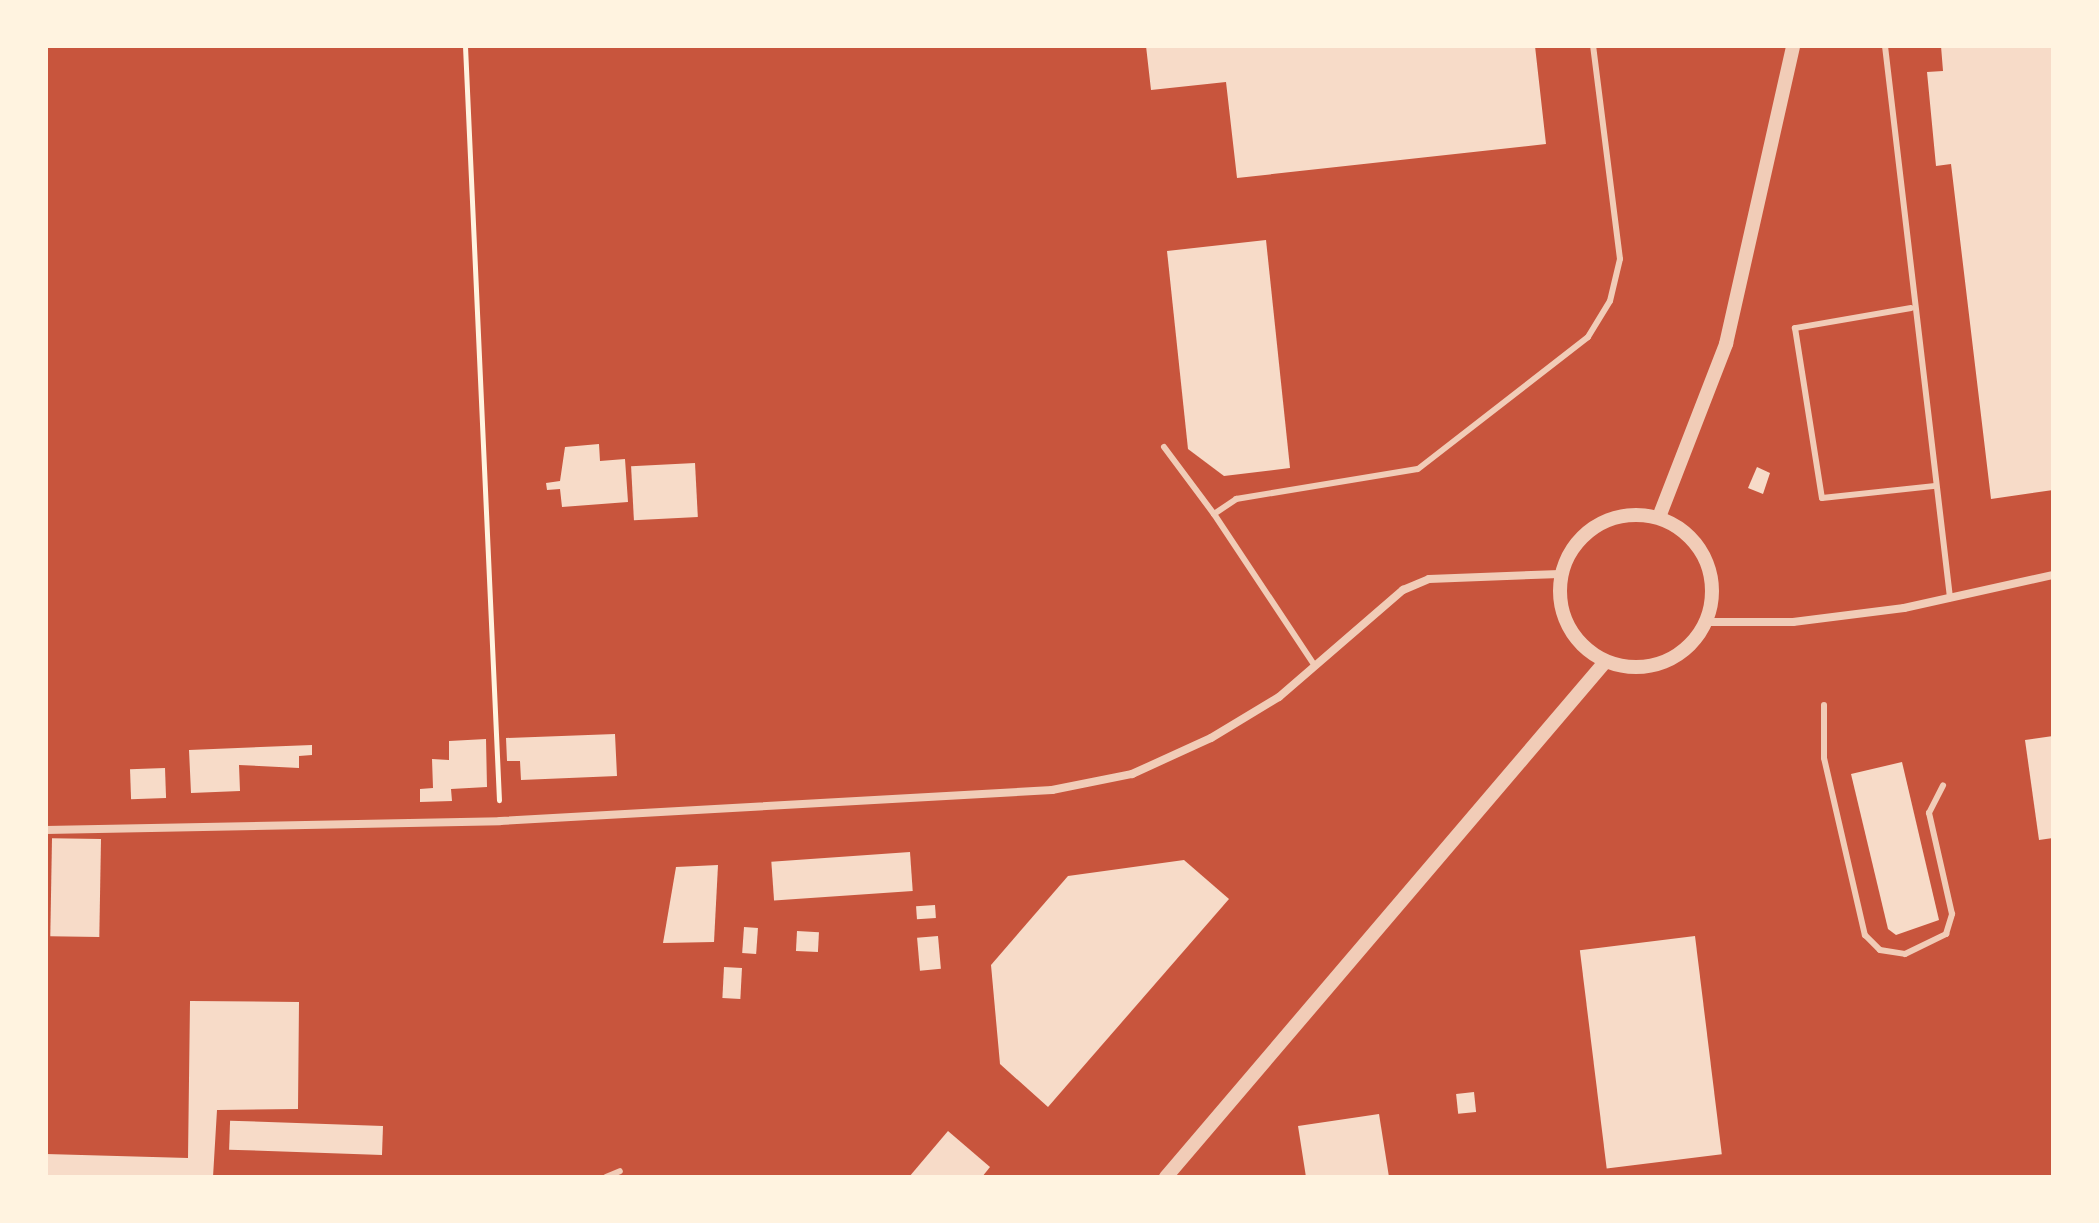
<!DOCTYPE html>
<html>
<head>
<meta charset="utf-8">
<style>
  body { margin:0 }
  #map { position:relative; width:2099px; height:1223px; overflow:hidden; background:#c8553d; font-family:Georgia,serif }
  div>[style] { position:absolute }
  .building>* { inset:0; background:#f7dbc8; transform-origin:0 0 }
  .path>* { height:5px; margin:-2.5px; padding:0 2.5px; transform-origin:2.5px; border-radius:2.5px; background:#fff3e0 }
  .service>* { height:6px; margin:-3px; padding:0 3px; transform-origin:3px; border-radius:3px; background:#f1ccb7 }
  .minor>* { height:8px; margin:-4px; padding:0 4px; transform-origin:4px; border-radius:4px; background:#f1ccb7 }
  .tertiary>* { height:14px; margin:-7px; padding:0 7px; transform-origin:7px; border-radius:7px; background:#f1ccb7 }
  .tertiary>.ring { margin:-7px; padding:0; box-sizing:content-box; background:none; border:14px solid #f1ccb7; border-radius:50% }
  span { translate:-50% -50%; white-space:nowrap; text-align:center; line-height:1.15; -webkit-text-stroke:7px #fff3e0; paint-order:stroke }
  .frame { position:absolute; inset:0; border:48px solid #fff3e0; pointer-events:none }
</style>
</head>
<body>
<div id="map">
  <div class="building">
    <div style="clip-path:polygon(1146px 46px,1535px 46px,1546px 144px,1237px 178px,1226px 82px,1151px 90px)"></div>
    <div style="clip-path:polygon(1941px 46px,2053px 46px,2053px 490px,1991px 499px,1951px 164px,1936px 166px,1927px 72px,1943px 71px)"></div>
    <div style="clip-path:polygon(1266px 240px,1290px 468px,1224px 476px,1188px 449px,1167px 251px)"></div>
    <div style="clip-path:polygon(599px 444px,600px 461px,625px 459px,628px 502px,562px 507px,560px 489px,547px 490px,546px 483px,560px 481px,565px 447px)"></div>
    <div style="left:695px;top:463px;width:54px;height:64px;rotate:87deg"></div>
    <div style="clip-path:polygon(1757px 467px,1770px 473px,1763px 494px,1748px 488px)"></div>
    <div style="clip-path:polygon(615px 734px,617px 776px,521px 780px,520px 761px,507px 761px,506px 738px)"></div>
    <div style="clip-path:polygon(2053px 736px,2053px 838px,2039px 840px,2025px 740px)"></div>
    <div style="clip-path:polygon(486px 739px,487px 787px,451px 789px,452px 801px,420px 802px,420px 789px,433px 788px,432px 759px,449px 760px,449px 741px)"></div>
    <div style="clip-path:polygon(312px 745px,312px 755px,299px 756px,299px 768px,239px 765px,240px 791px,191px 793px,189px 750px)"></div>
    <div style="clip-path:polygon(1902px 762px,1939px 920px,1896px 935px,1888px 929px,1851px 774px)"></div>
    <div style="left:165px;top:768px;width:30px;height:35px;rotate:88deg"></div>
    <div style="left:101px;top:839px;width:98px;height:49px;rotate:91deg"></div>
    <div style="left:910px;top:852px;width:39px;height:139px;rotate:86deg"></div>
    <div style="clip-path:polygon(1184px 860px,1229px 899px,1048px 1107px,1000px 1064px,991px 965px,1068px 876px)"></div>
    <div style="clip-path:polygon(718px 865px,714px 942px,663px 943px,676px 867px)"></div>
    <div style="left:935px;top:905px;width:13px;height:19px;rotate:86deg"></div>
    <div style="left:744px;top:927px;width:14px;height:26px;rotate:4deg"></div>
    <div style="left:797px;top:931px;width:22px;height:20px;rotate:3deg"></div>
    <div style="left:938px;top:936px;width:33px;height:21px;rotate:85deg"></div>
    <div style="left:1695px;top:936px;width:220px;height:116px;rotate:83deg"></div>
    <div style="left:724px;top:967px;width:18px;height:31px;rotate:3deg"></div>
    <div style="clip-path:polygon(190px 1001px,299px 1002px,298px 1109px,217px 1110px,213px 1177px,46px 1177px,46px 1154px,188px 1158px)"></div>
    <div style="left:1474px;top:1092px;width:20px;height:18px;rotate:84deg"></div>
    <div style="clip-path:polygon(1379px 1114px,1389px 1177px,1306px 1177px,1298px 1126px)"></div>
    <div style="left:383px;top:1126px;width:29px;height:153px;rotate:92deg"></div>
    <div style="clip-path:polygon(948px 1131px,990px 1167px,982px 1177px,909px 1177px)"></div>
  </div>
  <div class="path">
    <div style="left:465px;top:46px;width:755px;rotate:87.42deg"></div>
  </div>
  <div class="service">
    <div style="left:1885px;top:46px;width:556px;rotate:83.28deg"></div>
    <div style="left:1911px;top:308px;width:118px;rotate:170.2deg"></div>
    <div style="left:1795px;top:328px;width:172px;rotate:81deg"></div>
    <div style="left:1822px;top:498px;width:114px;rotate:-6.1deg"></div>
    <div style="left:1164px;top:447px;width:84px;rotate:53.3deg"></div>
    <div style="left:1214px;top:514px;width:27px;rotate:-34deg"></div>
    <div style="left:1236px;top:499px;width:184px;rotate:-9.4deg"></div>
    <div style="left:1418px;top:469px;width:215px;rotate:-37.8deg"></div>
    <div style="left:1588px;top:337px;width:42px;rotate:-58.6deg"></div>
    <div style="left:1610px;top:301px;width:43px;rotate:-76.6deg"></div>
    <div style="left:1620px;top:259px;width:215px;rotate:-97.2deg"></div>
    <div style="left:1214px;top:514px;width:182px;rotate:56.4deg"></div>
    <div style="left:1824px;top:705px;width:53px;rotate:90deg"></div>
    <div style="left:1824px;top:758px;width:182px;rotate:77deg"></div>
    <div style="left:1865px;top:935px;width:21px;rotate:45deg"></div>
    <div style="left:1880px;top:950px;width:25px;rotate:9deg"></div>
    <div style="left:1905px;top:954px;width:46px;rotate:-26deg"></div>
    <div style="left:1946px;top:934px;width:21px;rotate:-73deg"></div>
    <div style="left:1952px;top:914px;width:104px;rotate:-102.8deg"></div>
    <div style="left:1929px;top:813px;width:31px;rotate:-63deg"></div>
    <div style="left:606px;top:1177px;width:15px;rotate:-23deg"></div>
  </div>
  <div class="minor">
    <div style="left:1706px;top:622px;width:87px"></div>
    <div style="left:1793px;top:622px;width:112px;rotate:-7.2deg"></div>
    <div style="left:1904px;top:608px;width:153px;rotate:-12.5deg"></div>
    <div style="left:46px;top:830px;width:454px;rotate:-1.1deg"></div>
    <div style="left:500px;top:821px;width:553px;rotate:-3.21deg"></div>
    <div style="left:1052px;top:790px;width:82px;rotate:-11.3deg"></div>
    <div style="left:1132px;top:774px;width:87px;rotate:-24.5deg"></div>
    <div style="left:1211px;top:738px;width:79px;rotate:-31.1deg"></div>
    <div style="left:1279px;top:697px;width:164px;rotate:-40.8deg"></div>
    <div style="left:1403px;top:590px;width:28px;rotate:-23deg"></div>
    <div style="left:1429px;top:579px;width:131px;rotate:-2.2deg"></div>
  </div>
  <div class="tertiary">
    <div class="ring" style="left:1560px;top:515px;width:138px;height:138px"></div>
    <div style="left:1659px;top:517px;width:186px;rotate:-68.8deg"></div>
    <div style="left:1726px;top:344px;width:305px;rotate:-77.3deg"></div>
    <div style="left:1166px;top:1177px;width:677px;rotate:-49.55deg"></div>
  </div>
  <div class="frame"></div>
</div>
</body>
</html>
